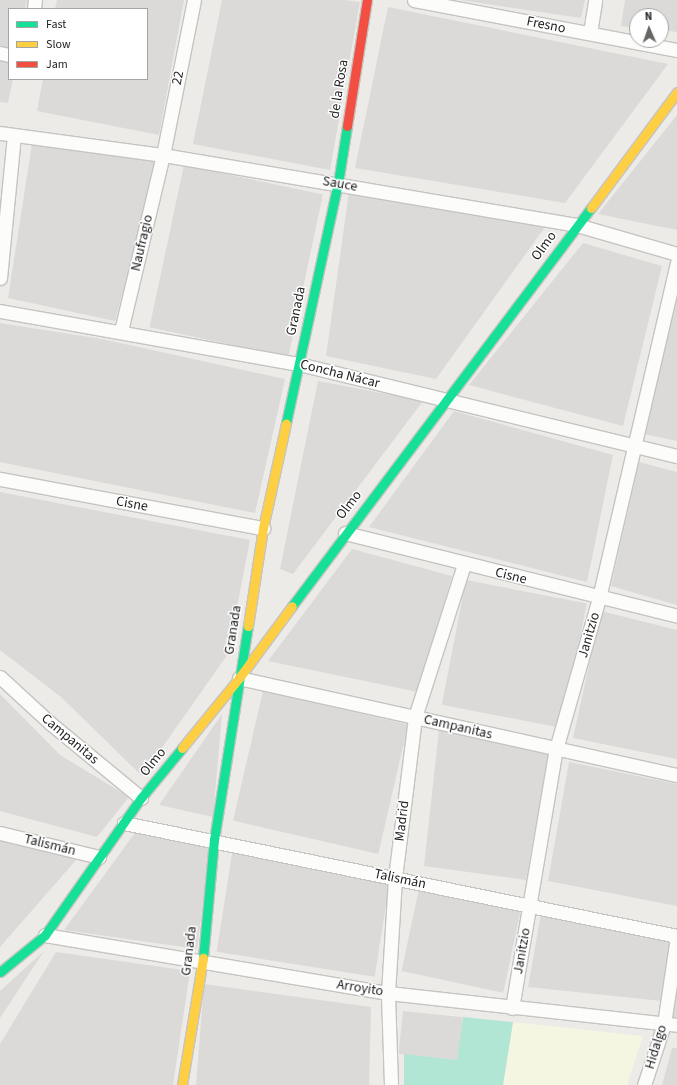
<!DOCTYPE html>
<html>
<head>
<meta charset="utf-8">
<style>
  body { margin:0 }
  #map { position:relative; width:677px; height:1085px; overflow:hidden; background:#ecebe7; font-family:"Source Sans 3",sans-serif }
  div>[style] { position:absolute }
  .residential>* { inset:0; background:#dbdad8; transform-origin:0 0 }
  .education>* { inset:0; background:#f5f6e2 }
  .pitch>* { inset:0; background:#b1e5d4 }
  .roads { filter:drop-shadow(1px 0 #c5c4c3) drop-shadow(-1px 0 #c5c4c3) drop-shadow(0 1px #c5c4c3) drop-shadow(0 -1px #c5c4c3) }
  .street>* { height:13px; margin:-6.5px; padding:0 6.5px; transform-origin:6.5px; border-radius:6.5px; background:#fcfcfb }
  .fast>* { height:9px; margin:-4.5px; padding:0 4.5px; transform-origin:4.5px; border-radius:4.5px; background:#16e098 }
  .slow>* { height:9px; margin:-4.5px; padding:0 4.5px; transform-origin:4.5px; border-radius:4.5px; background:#ffcf43 }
  .jam>* { height:9px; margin:-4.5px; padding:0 4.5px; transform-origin:4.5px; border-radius:4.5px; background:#f24e42 }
  span { translate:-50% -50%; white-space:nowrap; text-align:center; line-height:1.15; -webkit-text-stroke:3px #fff; paint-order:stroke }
  .street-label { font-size:14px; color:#1e1e1e }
  .legend { position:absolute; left:8px; top:8px; width:140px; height:72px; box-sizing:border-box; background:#fff; border:1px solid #a5a5a5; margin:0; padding:5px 7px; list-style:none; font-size:12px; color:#1e1e1e }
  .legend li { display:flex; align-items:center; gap:8px; height:20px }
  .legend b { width:20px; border:1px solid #a5a5a5 }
  .north { position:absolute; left:629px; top:8px; width:40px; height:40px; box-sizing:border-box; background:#fff; border:1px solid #a5a5a5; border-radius:50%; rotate:358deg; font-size:11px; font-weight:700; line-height:16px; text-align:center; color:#1e1e1e }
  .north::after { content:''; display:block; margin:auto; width:14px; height:18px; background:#666664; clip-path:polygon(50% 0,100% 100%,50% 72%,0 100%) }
</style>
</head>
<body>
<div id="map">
  <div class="residential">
    <div style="clip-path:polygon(0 0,27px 0,25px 9px,9px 9px,9px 79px,13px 79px,8px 103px,0 102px)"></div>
    <div style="clip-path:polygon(57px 0,184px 0,159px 135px,37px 111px,43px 79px,147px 79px,147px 9px,55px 9px)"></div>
    <div style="clip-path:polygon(222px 0,345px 0,360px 2px,330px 170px,193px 144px)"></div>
    <div style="clip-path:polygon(460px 0,585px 0,581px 18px)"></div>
    <div style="clip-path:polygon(625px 0,677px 0,677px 32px,661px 30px,661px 16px,637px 16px,637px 28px,621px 26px)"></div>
    <div style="clip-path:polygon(388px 7px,668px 64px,565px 203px,355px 168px)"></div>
    <div style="clip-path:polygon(677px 115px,677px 230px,598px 214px)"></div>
    <div style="clip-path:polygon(32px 144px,158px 162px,115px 321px,8px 298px)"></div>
    <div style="left:184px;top:165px;width:142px;height:166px;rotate:12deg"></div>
    <div style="clip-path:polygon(349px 192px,545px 227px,436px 379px,326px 356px)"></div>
    <div style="clip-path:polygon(583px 243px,662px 266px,623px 426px,469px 385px)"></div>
    <div style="clip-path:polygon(677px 291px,677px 441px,644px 434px)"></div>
    <div style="clip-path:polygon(0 323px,102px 339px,285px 379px,255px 513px,0 462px)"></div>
    <div style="clip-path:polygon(318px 381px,423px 401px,293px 574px,280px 569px)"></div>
    <div style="clip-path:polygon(454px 411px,613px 455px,587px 582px,369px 527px)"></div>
    <div style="clip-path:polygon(639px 462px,677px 472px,677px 605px,611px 586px)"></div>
    <div style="clip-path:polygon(0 492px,250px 540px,228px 654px,142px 776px,61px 697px,0 650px)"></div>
    <div style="clip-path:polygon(352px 549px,452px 576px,418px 692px,268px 661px)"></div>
    <div style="left:466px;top:580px;width:123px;height:127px;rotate:11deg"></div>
    <div style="clip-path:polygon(601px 611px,677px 630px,677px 759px,573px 738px)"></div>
    <div style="left:263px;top:691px;width:149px;height:133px;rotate:13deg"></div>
    <div style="clip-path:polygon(0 694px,60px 755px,129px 797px,97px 837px,0 811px)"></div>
    <div style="clip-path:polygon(222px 714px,213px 817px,159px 805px)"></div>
    <div style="clip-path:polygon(439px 730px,548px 755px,526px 880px,424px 866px)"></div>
    <div style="clip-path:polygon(569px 762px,677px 784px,677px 906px,548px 881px)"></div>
    <div style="clip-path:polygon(140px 826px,211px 841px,197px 949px,64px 930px)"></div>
    <div style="clip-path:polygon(0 838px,77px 859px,0 947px)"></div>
    <div style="left:233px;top:848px;width:160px;height:105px;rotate:9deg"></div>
    <div style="left:420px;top:884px;width:104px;height:89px;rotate:12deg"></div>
    <div style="clip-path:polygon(542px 908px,677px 932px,662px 1001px,528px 987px)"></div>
    <div style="clip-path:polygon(44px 951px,0 1018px,0 991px)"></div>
    <div style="clip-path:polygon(56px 952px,190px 971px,173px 1085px,0 1085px,0 1044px)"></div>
    <div style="clip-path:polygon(677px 979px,677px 1017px,665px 1019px)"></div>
    <div style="clip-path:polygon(204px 984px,371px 1007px,369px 1085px,196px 1085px)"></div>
    <div style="left:403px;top:1011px;width:60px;height:43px;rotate:6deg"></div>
    <div style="clip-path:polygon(672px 1048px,677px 1048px,677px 1085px,662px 1085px)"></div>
  </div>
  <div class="education">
    <div style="clip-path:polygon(513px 1022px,643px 1036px,627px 1085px,503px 1085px)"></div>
  </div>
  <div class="pitch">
    <div style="clip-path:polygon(463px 1017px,513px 1022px,503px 1085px,404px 1085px,404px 1054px,457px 1060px)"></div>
  </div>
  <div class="roads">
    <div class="street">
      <div style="left:414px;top:0;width:268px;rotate:10.8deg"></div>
      <div style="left:34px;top:9px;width:9px;rotate:-84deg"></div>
      <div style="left:590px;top:33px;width:33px;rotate:-81deg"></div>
      <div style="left:0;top:53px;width:9px;rotate:13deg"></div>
      <div style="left:0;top:133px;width:164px;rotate:7.7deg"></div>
      <div style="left:163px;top:155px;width:420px;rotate:9.6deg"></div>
      <div style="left:577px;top:225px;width:104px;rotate:16.2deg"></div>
      <div style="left:0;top:278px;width:143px;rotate:-84.4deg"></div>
      <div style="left:0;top:311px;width:304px;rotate:10.1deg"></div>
      <div style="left:299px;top:364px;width:389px;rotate:13.7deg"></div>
      <div style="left:121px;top:331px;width:181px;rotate:-76.6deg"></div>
      <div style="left:163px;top:155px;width:158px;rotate:-78.7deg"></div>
      <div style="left:0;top:479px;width:268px;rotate:10.6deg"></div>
      <div style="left:345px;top:533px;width:342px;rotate:14deg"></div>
      <div style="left:0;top:677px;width:68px;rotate:42.6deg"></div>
      <div style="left:50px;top:723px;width:118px;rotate:39.5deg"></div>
      <div style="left:239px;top:678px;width:449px;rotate:12.5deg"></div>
      <div style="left:124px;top:823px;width:564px;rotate:11.55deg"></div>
      <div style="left:0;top:833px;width:102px;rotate:13.6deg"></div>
      <div style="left:45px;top:935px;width:348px;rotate:9.6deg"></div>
      <div style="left:388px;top:993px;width:291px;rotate:6.3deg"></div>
      <div style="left:512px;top:1008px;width:263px;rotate:-80.4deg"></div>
      <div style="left:556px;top:749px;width:157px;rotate:-74.1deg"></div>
      <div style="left:599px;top:598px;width:344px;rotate:-76.9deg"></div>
      <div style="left:391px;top:1085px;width:92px;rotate:-91.9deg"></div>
      <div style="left:388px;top:993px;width:115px;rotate:-86.5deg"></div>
      <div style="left:395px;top:878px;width:162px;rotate:-82.9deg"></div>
      <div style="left:415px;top:717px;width:161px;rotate:-72.2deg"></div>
      <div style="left:644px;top:1085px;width:64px;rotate:-71.8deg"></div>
      <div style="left:664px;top:1024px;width:88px;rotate:-81.5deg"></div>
    </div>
    <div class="fast">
      <div style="left:286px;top:423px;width:246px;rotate:-77.8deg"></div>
      <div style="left:338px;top:183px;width:58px;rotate:-81deg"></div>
      <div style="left:292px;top:606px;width:498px;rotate:-53.1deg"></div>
      <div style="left:203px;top:958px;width:119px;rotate:-84.7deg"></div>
      <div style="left:214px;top:840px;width:217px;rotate:-81deg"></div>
      <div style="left:0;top:972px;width:58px;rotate:-39.4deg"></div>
      <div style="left:45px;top:935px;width:167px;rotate:-55deg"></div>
      <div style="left:141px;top:798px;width:65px;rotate:-50.6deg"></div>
    </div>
    <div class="slow">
      <div style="left:591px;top:208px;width:144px;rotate:-53.4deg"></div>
      <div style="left:248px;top:626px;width:99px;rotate:-81.3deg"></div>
      <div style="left:263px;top:528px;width:107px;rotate:-77.6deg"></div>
      <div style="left:182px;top:748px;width:90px;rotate:-50.8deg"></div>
      <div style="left:239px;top:678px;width:89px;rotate:-53.6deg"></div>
      <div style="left:182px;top:1085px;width:129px;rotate:-80.6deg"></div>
    </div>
    <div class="jam">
      <div style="left:347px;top:126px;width:128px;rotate:-81deg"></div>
    </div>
  </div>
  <div class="street-label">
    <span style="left:546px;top:25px;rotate:11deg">Fresno</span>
    <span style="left:178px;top:78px;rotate:-79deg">22</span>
    <span style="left:339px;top:89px;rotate:-81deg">de la Rosa</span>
    <span style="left:340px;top:184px;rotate:10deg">Sauce</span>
    <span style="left:142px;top:243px;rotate:-77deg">Naufragio</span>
    <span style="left:544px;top:246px;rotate:-54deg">Olmo</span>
    <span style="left:296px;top:311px;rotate:-78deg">Granada</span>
    <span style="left:340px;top:374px;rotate:14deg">Concha Nácar</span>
    <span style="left:132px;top:504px;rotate:10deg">Cisne</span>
    <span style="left:349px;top:505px;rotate:-52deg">Olmo</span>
    <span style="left:511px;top:576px;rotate:14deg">Cisne</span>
    <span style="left:233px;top:630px;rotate:-81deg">Granada</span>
    <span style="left:589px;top:635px;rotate:-74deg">Janitzio</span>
    <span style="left:458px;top:727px;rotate:13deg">Campanitas</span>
    <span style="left:70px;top:739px;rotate:40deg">Campanitas</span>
    <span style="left:153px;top:762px;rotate:-51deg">Olmo</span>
    <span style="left:402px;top:821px;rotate:-83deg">Madrid</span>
    <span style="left:50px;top:845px;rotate:14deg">Talismán</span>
    <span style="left:400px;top:879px;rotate:12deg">Talismán</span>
    <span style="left:189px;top:951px;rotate:-83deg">Granada</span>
    <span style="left:522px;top:951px;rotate:-80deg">Janitzio</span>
    <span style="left:360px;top:988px;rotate:9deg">Arroyito</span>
    <span style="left:656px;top:1047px;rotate:-73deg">Hidalgo</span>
  </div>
  <ul class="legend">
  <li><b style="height:5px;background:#16e098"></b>Fast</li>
  <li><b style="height:5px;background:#ffcf43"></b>Slow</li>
  <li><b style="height:5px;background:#f24e42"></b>Jam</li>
  </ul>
  <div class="north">N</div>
</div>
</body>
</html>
